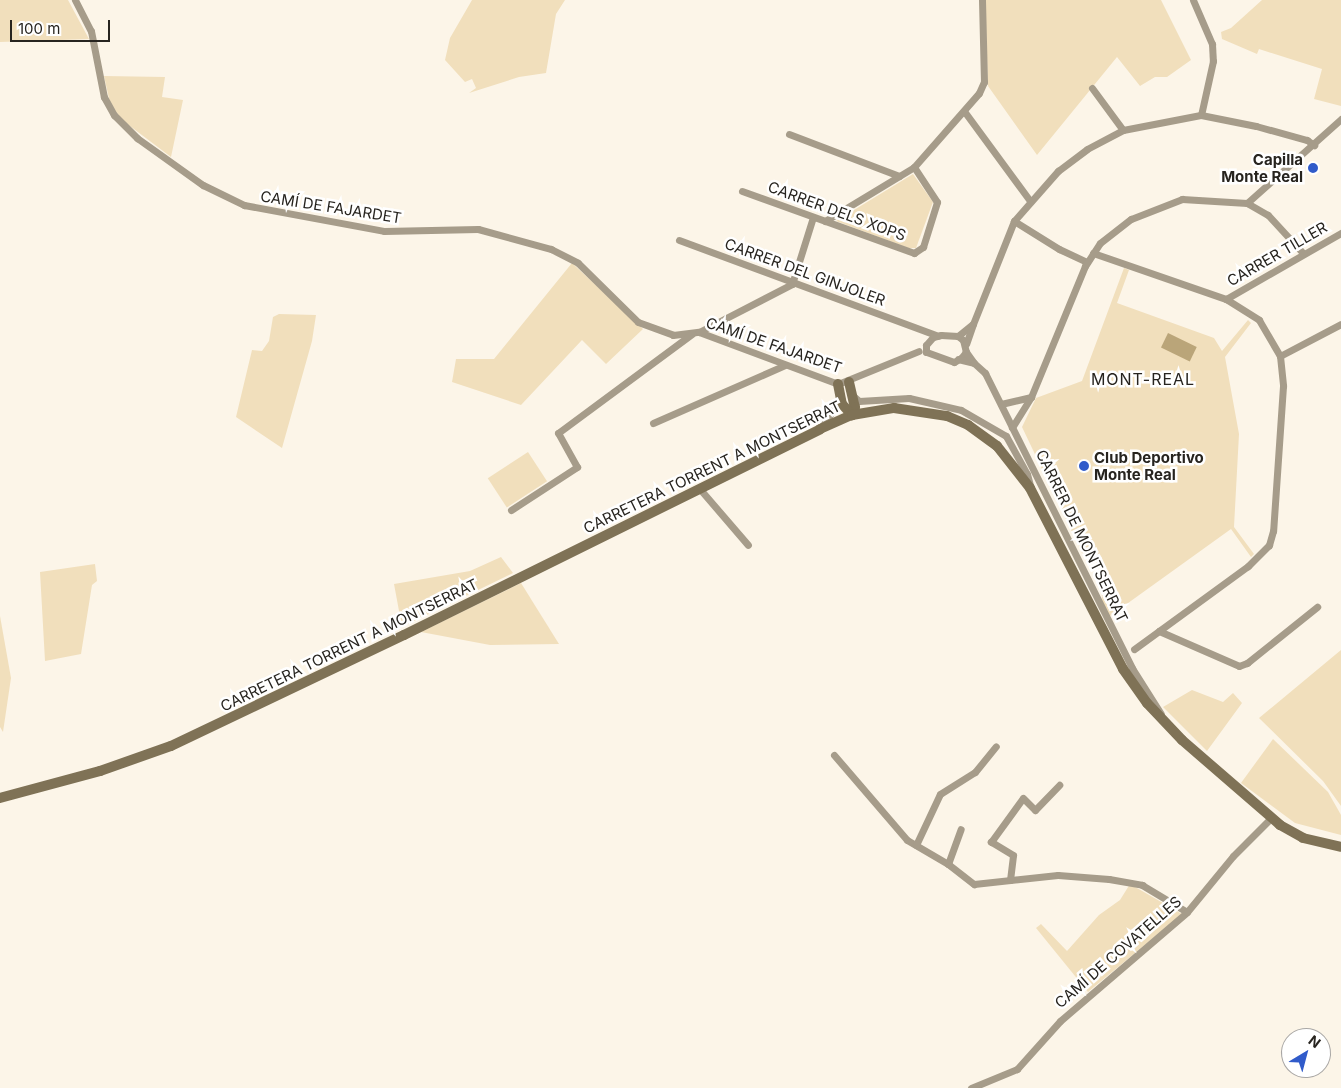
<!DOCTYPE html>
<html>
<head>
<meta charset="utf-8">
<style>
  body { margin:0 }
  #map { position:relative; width:1341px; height:1088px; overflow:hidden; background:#fcf5e8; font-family:Inter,sans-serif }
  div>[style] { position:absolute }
  .green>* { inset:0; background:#f1dfbc; transform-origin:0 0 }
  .water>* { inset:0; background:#baa579; transform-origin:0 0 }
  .minor>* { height:7px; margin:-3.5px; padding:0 3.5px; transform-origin:3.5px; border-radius:3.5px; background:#a69c8a }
  .secondary>* { height:10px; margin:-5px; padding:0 5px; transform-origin:5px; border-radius:5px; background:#7f7256 }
  .dots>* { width:14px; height:14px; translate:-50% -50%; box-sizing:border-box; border:2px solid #fff; border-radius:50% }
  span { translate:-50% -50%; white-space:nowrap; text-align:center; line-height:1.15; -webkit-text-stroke:5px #fff; paint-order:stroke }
  .poi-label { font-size:15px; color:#27241f; font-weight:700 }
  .right { translate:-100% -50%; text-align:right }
  .left { translate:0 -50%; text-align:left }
  .street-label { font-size:15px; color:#27241f }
  .neighbourhood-label { font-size:16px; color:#27241f; letter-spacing:1px }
  .north { position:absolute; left:1281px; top:1028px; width:50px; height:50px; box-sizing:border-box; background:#fff; border:1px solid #a9a7a5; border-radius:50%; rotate:37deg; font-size:14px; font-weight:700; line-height:20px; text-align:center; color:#27241f }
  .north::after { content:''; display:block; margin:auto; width:18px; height:22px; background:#305bca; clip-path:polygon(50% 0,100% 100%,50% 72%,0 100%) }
  .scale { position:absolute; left:10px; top:20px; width:100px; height:22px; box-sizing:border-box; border:2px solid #27241f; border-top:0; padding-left:6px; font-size:15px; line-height:18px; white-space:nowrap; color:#27241f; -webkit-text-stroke:4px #fff; paint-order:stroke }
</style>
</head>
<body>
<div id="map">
  <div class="green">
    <div style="clip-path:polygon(0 0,68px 0,89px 39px,0 42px)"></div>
    <div style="clip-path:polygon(472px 0,565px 0,556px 14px,546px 73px,519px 77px,469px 93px,476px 88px,472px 79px,465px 82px,445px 60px,450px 38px)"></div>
    <div style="clip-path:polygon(985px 0,1161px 0,1191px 60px,1167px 77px,1155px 77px,1140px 86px,1117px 57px,1037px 155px,988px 86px)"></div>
    <div style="clip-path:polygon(1262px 0,1341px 0,1341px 106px,1314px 99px,1322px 69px,1259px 49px,1257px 54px,1222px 39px,1221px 32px,1231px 28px)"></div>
    <div style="clip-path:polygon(104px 76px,165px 77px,162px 97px,183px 100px,171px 157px,122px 120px,110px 103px)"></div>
    <div style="clip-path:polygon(913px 174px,933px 202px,916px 248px,908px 248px,836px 221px)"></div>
    <div style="clip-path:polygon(572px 263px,643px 329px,606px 364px,582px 340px,521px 405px,452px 382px,456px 359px,494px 359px)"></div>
    <div style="clip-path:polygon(1124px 268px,1129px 270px,1117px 303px,1214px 338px,1222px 351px,1248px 320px,1251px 323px,1225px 357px,1239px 434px,1234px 527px,1254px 554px,1251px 557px,1231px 529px,1110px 616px,1103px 613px,1100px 565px,1082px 553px,1022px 427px,1036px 398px,1082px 381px)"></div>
    <div style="clip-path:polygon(279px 314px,316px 315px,312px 341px,282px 448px,236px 417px,252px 350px,262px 351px,269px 341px,273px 317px)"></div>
    <div style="left:528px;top:452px;width:35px;height:48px;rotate:57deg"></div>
    <div style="clip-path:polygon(501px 557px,513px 573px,402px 627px,394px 584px,470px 571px)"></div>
    <div style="clip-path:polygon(95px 564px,97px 581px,92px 585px,81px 654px,45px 661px,40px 572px)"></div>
    <div style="clip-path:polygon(521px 583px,559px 644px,490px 645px,421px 632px)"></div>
    <div style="clip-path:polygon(0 616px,11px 678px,3px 732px,0 727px)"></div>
    <div style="clip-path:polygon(1341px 650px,1341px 806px,1323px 781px,1259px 718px)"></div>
    <div style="clip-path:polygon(1192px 690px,1223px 702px,1233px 693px,1242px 703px,1207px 751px,1163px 707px)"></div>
    <div style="clip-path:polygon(1273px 739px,1328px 792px,1341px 815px,1341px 835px,1295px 823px,1241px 783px)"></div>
    <div style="clip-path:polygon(1130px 884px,1182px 914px,1088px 992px,1036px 928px,1041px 924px,1067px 951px,1099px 915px,1120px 900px)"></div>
  </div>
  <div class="water">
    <div style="left:1168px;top:333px;width:32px;height:16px;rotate:26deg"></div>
  </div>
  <div class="minor">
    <div style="left:75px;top:0;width:35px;rotate:63deg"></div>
    <div style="left:91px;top:31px;width:67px;rotate:78.9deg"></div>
    <div style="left:104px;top:97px;width:21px;rotate:61deg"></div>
    <div style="left:114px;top:115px;width:33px;rotate:45deg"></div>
    <div style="left:137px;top:138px;width:81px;rotate:35.5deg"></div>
    <div style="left:203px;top:185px;width:46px;rotate:26deg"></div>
    <div style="left:244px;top:205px;width:142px;rotate:10.5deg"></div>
    <div style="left:384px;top:231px;width:94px;rotate:-1.2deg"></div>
    <div style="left:478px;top:229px;width:76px;rotate:15.3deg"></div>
    <div style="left:551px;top:249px;width:30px;rotate:27deg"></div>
    <div style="left:578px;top:263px;width:84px;rotate:44.5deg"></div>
    <div style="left:638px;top:322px;width:37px;rotate:20deg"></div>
    <div style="left:673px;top:335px;width:26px;rotate:-7deg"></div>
    <div style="left:699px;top:332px;width:148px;rotate:20.5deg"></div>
    <div style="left:838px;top:384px;width:87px;rotate:-22.2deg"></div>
    <div style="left:1193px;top:0;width:48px;rotate:66.6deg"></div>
    <div style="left:1212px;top:44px;width:17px;rotate:87deg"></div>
    <div style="left:1213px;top:61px;width:55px;rotate:102.5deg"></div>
    <div style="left:1092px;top:88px;width:52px;rotate:53.6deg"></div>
    <div style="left:964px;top:111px;width:112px;rotate:53.7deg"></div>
    <div style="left:789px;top:134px;width:118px;rotate:20.9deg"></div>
    <div style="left:742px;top:191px;width:183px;rotate:19.8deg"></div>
    <div style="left:914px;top:253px;width:11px;rotate:-34deg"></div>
    <div style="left:923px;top:247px;width:47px;rotate:-72.7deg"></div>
    <div style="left:937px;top:202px;width:42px;rotate:-123.3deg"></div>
    <div style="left:1247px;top:203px;width:126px;rotate:-41.8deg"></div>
    <div style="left:825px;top:221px;width:104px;rotate:-31.2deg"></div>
    <div style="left:914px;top:167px;width:98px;rotate:-48.7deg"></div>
    <div style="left:979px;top:93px;width:12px;rotate:-66deg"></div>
    <div style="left:984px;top:82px;width:82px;rotate:-91.4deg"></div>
    <div style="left:1014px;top:221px;width:53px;rotate:31.9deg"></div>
    <div style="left:1059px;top:249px;width:31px;rotate:25deg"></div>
    <div style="left:679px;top:240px;width:276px;rotate:20.3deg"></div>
    <div style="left:1093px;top:253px;width:141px;rotate:19.1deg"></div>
    <div style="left:1226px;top:299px;width:39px;rotate:32deg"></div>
    <div style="left:1259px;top:320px;width:42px;rotate:59.7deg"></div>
    <div style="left:1280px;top:356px;width:30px;rotate:84deg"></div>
    <div style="left:1283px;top:386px;width:145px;rotate:93.9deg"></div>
    <div style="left:1273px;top:531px;width:15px;rotate:106deg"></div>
    <div style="left:1269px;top:545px;width:30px;rotate:135deg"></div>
    <div style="left:1248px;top:566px;width:141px;rotate:143.9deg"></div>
    <div style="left:1226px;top:299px;width:133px;rotate:-29.9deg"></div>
    <div style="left:973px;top:324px;width:111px;rotate:-68.3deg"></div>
    <div style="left:1014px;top:221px;width:67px;rotate:-48.7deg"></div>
    <div style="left:1058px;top:171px;width:36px;rotate:-37deg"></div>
    <div style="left:1087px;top:149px;width:41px;rotate:-27.8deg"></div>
    <div style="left:1123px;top:130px;width:79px;rotate:-10.9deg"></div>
    <div style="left:1201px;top:115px;width:56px;rotate:11.3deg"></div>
    <div style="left:1256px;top:126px;width:53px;rotate:15.4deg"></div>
    <div style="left:1307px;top:140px;width:9px;rotate:36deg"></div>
    <div style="left:699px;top:332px;width:105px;rotate:-27.3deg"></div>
    <div style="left:792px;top:284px;width:70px;rotate:-72.6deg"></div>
    <div style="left:941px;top:335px;width:17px;rotate:3deg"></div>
    <div style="left:958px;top:336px;width:6px;rotate:39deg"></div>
    <div style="left:963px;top:340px;width:12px;rotate:76deg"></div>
    <div style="left:966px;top:352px;width:8px;rotate:130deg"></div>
    <div style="left:961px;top:358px;width:8px;rotate:150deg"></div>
    <div style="left:954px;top:362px;width:30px;rotate:-160deg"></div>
    <div style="left:926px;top:352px;width:7px;rotate:-90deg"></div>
    <div style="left:926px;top:345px;width:11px;rotate:-49deg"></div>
    <div style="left:933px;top:337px;width:8px;rotate:-14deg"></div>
    <div style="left:958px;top:336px;width:19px;rotate:-39deg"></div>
    <div style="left:973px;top:324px;width:21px;rotate:109deg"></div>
    <div style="left:1280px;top:356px;width:69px;rotate:-27.7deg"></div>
    <div style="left:958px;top:359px;width:16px;rotate:14deg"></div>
    <div style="left:974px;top:363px;width:14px;rotate:-126deg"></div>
    <div style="left:974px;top:363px;width:15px;rotate:42deg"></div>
    <div style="left:985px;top:373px;width:330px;rotate:63.5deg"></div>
    <div style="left:1132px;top:668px;width:54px;rotate:57.8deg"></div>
    <div style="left:852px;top:395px;width:9px;rotate:41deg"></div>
    <div style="left:859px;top:401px;width:50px;rotate:-3.4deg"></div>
    <div style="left:909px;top:398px;width:53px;rotate:13deg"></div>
    <div style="left:961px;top:410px;width:52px;rotate:30deg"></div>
    <div style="left:1006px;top:436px;width:43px;rotate:61.1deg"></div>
    <div style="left:1027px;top:474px;width:11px;rotate:75deg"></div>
    <div style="left:1031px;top:397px;width:142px;rotate:-67.6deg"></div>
    <div style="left:1085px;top:266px;width:27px;rotate:-57deg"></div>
    <div style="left:1100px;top:243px;width:39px;rotate:-38deg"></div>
    <div style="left:1131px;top:219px;width:55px;rotate:-21.4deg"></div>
    <div style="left:1182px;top:199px;width:65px;rotate:3.5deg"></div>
    <div style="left:1247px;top:203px;width:24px;rotate:30deg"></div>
    <div style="left:1268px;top:215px;width:52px;rotate:47.4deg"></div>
    <div style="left:1001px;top:404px;width:31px;rotate:-13deg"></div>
    <div style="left:1031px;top:397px;width:36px;rotate:122deg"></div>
    <div style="left:653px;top:423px;width:144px;rotate:-23.7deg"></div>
    <div style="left:820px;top:429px;width:37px;rotate:-55deg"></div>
    <div style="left:699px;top:488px;width:75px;rotate:49.3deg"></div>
    <div style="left:511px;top:510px;width:79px;rotate:-33.1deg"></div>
    <div style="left:577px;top:467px;width:39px;rotate:-119deg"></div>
    <div style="left:558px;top:433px;width:167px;rotate:-36.5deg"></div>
    <div style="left:1159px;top:631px;width:87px;rotate:23.6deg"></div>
    <div style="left:1239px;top:666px;width:9px;rotate:-21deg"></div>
    <div style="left:1247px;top:663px;width:90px;rotate:-38.7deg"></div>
    <div style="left:834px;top:755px;width:112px;rotate:49.3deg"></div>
    <div style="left:907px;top:840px;width:48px;rotate:30.3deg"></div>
    <div style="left:948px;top:864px;width:33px;rotate:38deg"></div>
    <div style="left:974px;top:884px;width:84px;rotate:-6.1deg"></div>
    <div style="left:1058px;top:875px;width:51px;rotate:4.5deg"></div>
    <div style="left:1109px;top:879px;width:34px;rotate:10deg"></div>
    <div style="left:1142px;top:885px;width:52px;rotate:31deg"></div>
    <div style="left:916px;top:845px;width:56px;rotate:-64.8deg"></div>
    <div style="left:940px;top:794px;width:41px;rotate:-32.2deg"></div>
    <div style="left:975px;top:772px;width:33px;rotate:-51deg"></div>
    <div style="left:948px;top:864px;width:37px;rotate:-70deg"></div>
    <div style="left:1010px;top:880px;width:25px;rotate:-83deg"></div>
    <div style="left:1013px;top:855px;width:26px;rotate:-149deg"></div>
    <div style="left:991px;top:842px;width:54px;rotate:-54deg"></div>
    <div style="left:1023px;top:798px;width:17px;rotate:45deg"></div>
    <div style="left:1035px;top:810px;width:35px;rotate:-46deg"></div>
    <div style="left:971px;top:1088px;width:50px;rotate:-22.4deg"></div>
    <div style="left:1017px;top:1069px;width:64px;rotate:-48.1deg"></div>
    <div style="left:1060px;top:1021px;width:167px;rotate:-40.6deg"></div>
    <div style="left:1187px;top:912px;width:72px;rotate:-50.6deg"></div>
    <div style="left:1233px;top:856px;width:54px;rotate:-45deg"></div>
  </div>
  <div class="secondary">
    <div style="left:849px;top:382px;width:26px;rotate:77deg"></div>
    <div style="left:855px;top:407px;width:9px;rotate:111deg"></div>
    <div style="left:838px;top:384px;width:20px;rotate:79deg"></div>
    <div style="left:842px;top:404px;width:15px;rotate:48deg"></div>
    <div style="left:0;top:798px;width:104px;rotate:-15.1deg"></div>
    <div style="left:100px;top:771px;width:75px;rotate:-19.4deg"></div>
    <div style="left:171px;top:746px;width:258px;rotate:-25.5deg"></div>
    <div style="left:404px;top:635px;width:464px;rotate:-26.3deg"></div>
    <div style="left:820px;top:429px;width:35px;rotate:-24deg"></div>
    <div style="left:852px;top:415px;width:43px;rotate:-9.5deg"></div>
    <div style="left:894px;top:408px;width:54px;rotate:8.6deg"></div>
    <div style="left:947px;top:416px;width:23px;rotate:23deg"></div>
    <div style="left:968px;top:425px;width:36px;rotate:36deg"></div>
    <div style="left:997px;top:446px;width:53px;rotate:51.8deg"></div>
    <div style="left:1030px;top:488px;width:203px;rotate:62.8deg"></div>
    <div style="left:1123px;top:669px;width:42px;rotate:54.8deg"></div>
    <div style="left:1147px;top:703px;width:51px;rotate:46.6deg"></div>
    <div style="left:1182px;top:740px;width:130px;rotate:40.9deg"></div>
    <div style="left:1280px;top:825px;width:26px;rotate:29deg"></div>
    <div style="left:1303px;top:838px;width:39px;rotate:13deg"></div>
  </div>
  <div class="dots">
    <div style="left:1313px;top:168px;background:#305bca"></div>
    <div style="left:1084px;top:466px;background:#305bca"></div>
  </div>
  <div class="poi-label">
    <span class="right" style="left:1303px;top:168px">Capilla<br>Monte Real</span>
    <span class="left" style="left:1094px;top:466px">Club Deportivo<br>Monte Real</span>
  </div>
  <div class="street-label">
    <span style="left:331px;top:207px;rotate:9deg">CAMÍ DE FAJARDET</span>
    <span style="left:837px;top:211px;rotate:20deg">CARRER DELS XOPS</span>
    <span style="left:1277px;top:254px;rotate:-30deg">CARRER TILLER</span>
    <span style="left:805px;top:272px;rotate:20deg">CARRER DEL GINJOLER</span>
    <span style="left:774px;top:345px;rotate:19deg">CAMÍ DE FAJARDET</span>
    <span style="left:712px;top:467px;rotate:-26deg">CARRETERA TORRENT A MONTSERRAT</span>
    <span style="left:1082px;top:536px;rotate:64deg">CARRER DE MONTSERRAT</span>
    <span style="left:349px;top:645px;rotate:-26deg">CARRETERA TORRENT A MONTSERRAT</span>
    <span style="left:1118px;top:952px;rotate:-41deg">CAMÍ DE COVATELLES</span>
  </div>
  <div class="neighbourhood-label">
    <span style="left:1143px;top:379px">MONT-REAL</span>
  </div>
  <div class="north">N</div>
  <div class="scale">100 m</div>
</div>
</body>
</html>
